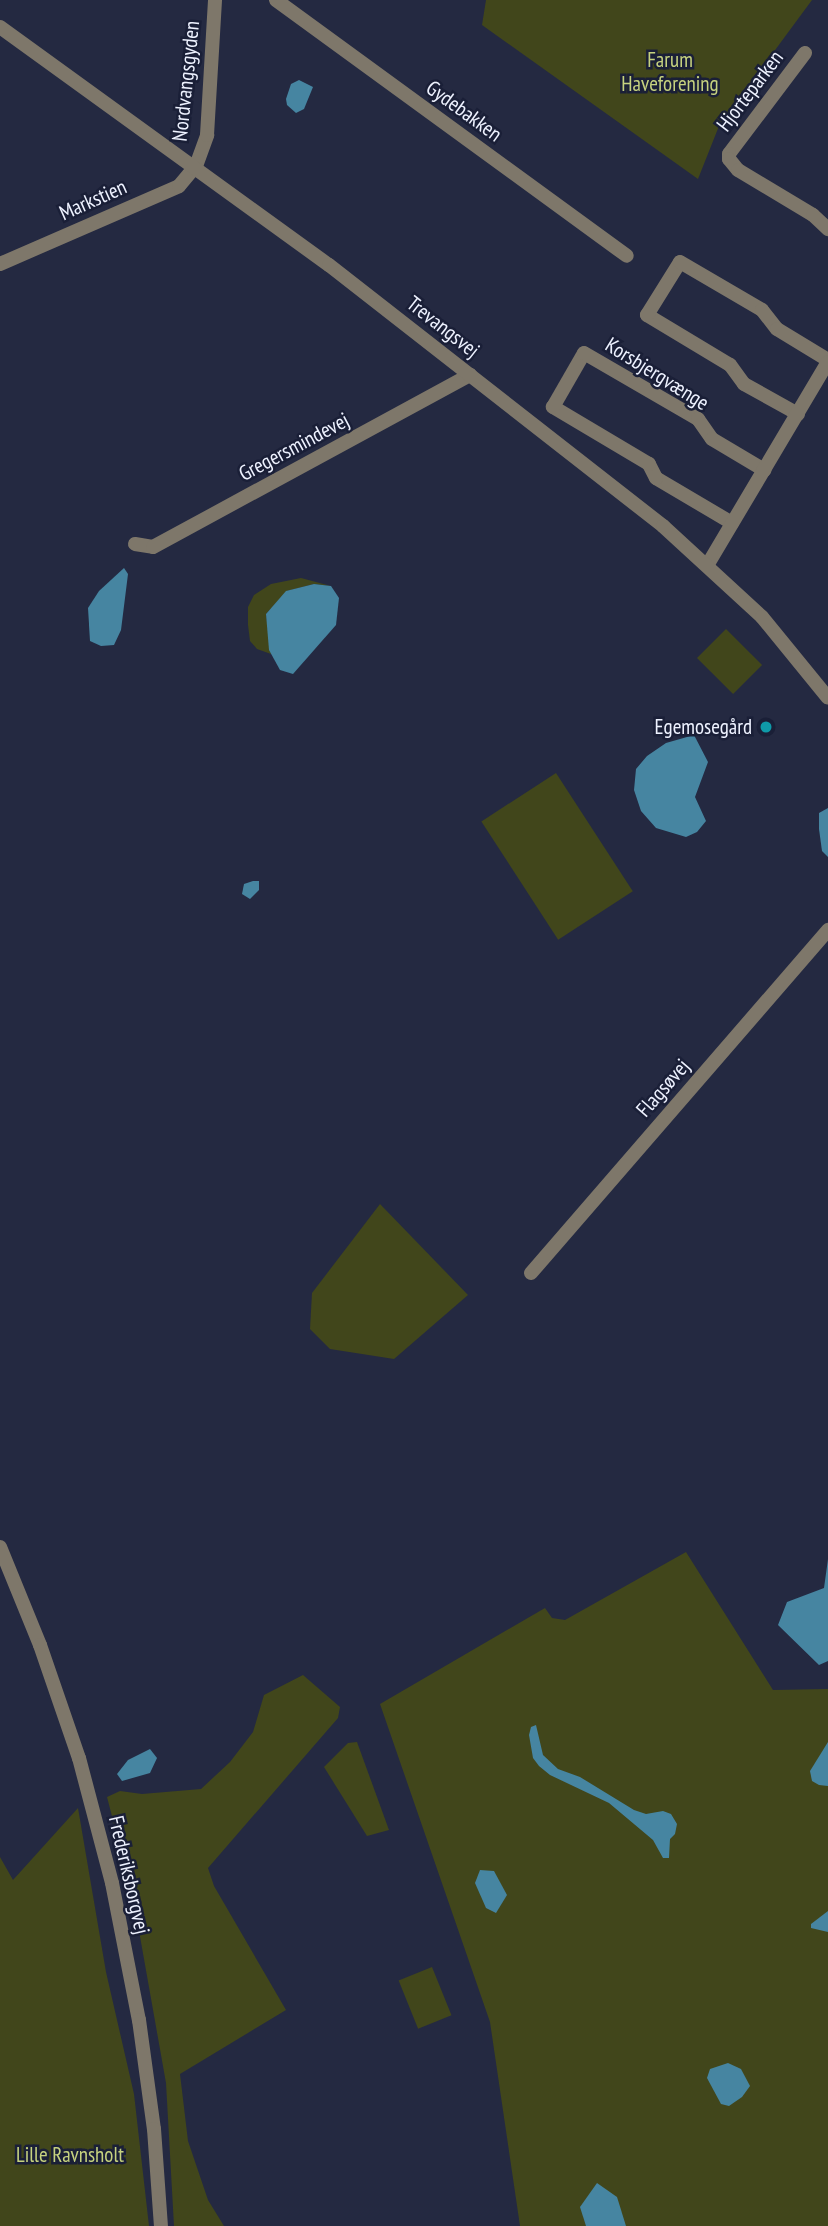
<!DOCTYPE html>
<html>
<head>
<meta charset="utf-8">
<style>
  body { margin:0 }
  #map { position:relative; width:828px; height:2226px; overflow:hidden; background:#242941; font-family:"PT Sans Narrow",sans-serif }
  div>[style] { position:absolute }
  .green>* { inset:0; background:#41461b; transform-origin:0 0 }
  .water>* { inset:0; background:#4685a1 }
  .minor>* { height:14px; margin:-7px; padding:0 7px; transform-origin:7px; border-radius:7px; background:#7e776a }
  .tertiary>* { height:14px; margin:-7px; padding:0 7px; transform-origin:7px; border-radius:7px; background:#7e776a }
  .dots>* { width:19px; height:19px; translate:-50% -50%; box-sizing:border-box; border:4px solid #1a1f37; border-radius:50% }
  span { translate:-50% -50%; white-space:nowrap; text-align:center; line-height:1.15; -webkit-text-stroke:5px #1a1f37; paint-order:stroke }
  .park-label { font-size:21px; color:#c6d27f }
  .street-label { font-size:21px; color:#eef2ff }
  .poi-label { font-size:21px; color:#eef2ff }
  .right { translate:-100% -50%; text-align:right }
</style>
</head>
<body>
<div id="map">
  <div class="green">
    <div style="clip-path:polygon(486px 0,812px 0,719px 126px,698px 179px,482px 25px)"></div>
    <div style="clip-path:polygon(301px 578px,331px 586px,314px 584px,287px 591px,266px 614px,271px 654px,257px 649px,250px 641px,248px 625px,248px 607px,254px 595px,271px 584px)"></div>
    <div style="left:726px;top:629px;width:51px;height:41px;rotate:45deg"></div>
    <div style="left:556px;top:773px;width:141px;height:89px;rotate:57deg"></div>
    <div style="clip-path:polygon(380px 1204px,468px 1295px,394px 1359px,330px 1349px,310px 1329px,312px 1293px)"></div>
    <div style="clip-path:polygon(686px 1552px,773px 1690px,828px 1689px,828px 2226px,520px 2226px,490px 2022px,380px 1704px,545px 1608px,552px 1618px,565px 1620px)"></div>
    <div style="clip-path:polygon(303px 1675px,340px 1707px,338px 1718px,208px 1868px,214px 1886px,286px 2010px,180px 2074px,188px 2141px,208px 2200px,224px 2226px,174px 2226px,166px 2083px,133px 1897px,107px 1797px,120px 1791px,142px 1794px,201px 1789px,230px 1762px,253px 1732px,264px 1695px)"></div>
    <div style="clip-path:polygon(357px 1742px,389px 1830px,367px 1836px,324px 1767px,348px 1743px)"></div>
    <div style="clip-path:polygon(78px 1808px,106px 1972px,134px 2094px,149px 2226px,0 2226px,0 1857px,13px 1880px)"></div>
    <div style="left:432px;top:1967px;width:52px;height:36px;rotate:68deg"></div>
  </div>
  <div class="water">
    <div style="clip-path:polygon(299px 80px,313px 87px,304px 109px,296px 113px,287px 105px,286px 99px,291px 84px)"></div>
    <div style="clip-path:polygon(124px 568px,128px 574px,121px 630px,114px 645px,101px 646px,90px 641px,88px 608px,99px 591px)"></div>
    <div style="clip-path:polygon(314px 584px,331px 586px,339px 598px,336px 625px,293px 674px,280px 670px,269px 650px,266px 614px,286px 591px)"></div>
    <div style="clip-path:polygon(694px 735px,708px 762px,695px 797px,706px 821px,697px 832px,686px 837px,656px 828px,641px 811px,634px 790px,636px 769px,647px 756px,666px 743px)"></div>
    <div style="clip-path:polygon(828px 808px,828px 857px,822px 851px,819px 829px,819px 813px)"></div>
    <div style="clip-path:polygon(253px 881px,259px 881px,259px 890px,250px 899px,242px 894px,244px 884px)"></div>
    <div style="clip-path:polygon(828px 1559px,828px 1661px,819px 1665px,778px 1625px,787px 1602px,824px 1588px)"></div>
    <div style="clip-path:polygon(536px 1725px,543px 1755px,558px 1769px,580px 1777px,634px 1810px,646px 1814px,663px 1811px,671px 1814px,677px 1824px,675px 1834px,670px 1839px,669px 1858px,663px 1858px,653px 1840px,609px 1803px,550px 1775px,539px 1766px,533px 1758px,529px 1735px,531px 1727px)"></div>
    <div style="clip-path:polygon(828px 1742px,828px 1786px,819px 1785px,812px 1781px,810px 1771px)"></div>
    <div style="clip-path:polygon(150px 1749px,157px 1758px,150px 1773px,122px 1781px,117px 1774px,128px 1760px)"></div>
    <div style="clip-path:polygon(480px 1870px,494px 1871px,507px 1895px,496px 1913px,486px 1908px,475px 1883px)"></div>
    <div style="clip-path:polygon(828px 1911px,828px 1932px,811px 1928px,811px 1924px)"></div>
    <div style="clip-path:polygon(728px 2063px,741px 2069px,750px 2086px,742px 2097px,729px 2106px,721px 2104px,707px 2078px,710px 2069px)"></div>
    <div style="clip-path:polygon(597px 2183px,617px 2197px,626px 2226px,586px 2226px,580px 2207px)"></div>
  </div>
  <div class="minor">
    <div style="left:276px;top:0;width:434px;rotate:36.1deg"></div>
    <div style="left:805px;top:53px;width:126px;rotate:127deg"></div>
    <div style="left:729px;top:154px;width:5px;rotate:90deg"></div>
    <div style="left:729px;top:159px;width:14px;rotate:51deg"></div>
    <div style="left:738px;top:170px;width:87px;rotate:31deg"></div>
    <div style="left:813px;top:215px;width:21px;rotate:43deg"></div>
    <div style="left:0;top:264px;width:195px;rotate:-23.5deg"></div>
    <div style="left:179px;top:186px;width:26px;rotate:-50deg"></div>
    <div style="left:196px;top:166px;width:33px;rotate:-70deg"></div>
    <div style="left:207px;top:135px;width:135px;rotate:-86.6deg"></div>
    <div style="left:798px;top:414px;width:62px;rotate:-150.9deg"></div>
    <div style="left:744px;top:384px;width:24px;rotate:-126deg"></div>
    <div style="left:730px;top:365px;width:97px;rotate:-148.9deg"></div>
    <div style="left:647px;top:315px;width:62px;rotate:-58.1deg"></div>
    <div style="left:680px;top:262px;width:95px;rotate:30.3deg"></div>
    <div style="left:762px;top:310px;width:24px;rotate:52deg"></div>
    <div style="left:777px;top:329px;width:60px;rotate:31.3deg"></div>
    <div style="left:732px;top:523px;width:88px;rotate:-149.4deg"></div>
    <div style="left:656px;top:478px;width:16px;rotate:-117deg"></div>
    <div style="left:649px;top:464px;width:112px;rotate:-149.3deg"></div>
    <div style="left:553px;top:407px;width:62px;rotate:-60.1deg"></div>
    <div style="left:584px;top:353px;width:132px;rotate:30.1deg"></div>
    <div style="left:698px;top:419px;width:24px;rotate:55deg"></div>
    <div style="left:712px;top:439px;width:61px;rotate:30.8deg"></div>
    <div style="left:135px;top:544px;width:18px;rotate:9deg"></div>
    <div style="left:153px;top:547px;width:361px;rotate:-28.5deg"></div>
    <div style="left:708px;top:564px;width:235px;rotate:-59.3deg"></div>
    <div style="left:531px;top:1273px;width:454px;rotate:-49.1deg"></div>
  </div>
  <div class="tertiary">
    <div style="left:0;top:27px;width:406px;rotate:35.9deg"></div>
    <div style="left:329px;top:265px;width:424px;rotate:38deg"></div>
    <div style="left:663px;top:526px;width:134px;rotate:42.6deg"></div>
    <div style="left:762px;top:617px;width:104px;rotate:50.8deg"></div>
    <div style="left:0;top:1547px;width:106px;rotate:67.8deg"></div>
    <div style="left:40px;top:1645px;width:120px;rotate:71deg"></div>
    <div style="left:79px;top:1758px;width:129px;rotate:75.2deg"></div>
    <div style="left:112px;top:1883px;width:140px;rotate:78.9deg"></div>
    <div style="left:139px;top:2020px;width:110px;rotate:82.2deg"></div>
    <div style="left:154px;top:2129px;width:97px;rotate:85.9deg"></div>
  </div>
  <div class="dots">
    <div style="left:766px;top:727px;background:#0f9aa8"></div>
  </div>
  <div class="park-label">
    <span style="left:670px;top:72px">Farum<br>Haveforening</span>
    <span style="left:70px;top:2155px">Lille Ravnsholt</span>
  </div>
  <div class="street-label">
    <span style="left:186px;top:81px;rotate:-84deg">Nordvangsgyden</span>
    <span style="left:750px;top:91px;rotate:-53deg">Hjorteparken</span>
    <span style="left:464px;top:111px;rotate:36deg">Gydebakken</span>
    <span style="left:93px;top:200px;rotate:-24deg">Markstien</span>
    <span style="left:443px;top:327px;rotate:38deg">Trevangsvej</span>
    <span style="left:657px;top:374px;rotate:32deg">Korsbjergvænge</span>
    <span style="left:294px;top:447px;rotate:-28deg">Gregersmindevej</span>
    <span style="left:663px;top:1088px;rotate:-49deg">Flagsøvej</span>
    <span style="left:129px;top:1875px;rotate:77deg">Frederiksborgvej</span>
  </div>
  <div class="poi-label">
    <span class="right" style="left:752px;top:727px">Egemosegård</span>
  </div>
</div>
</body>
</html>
